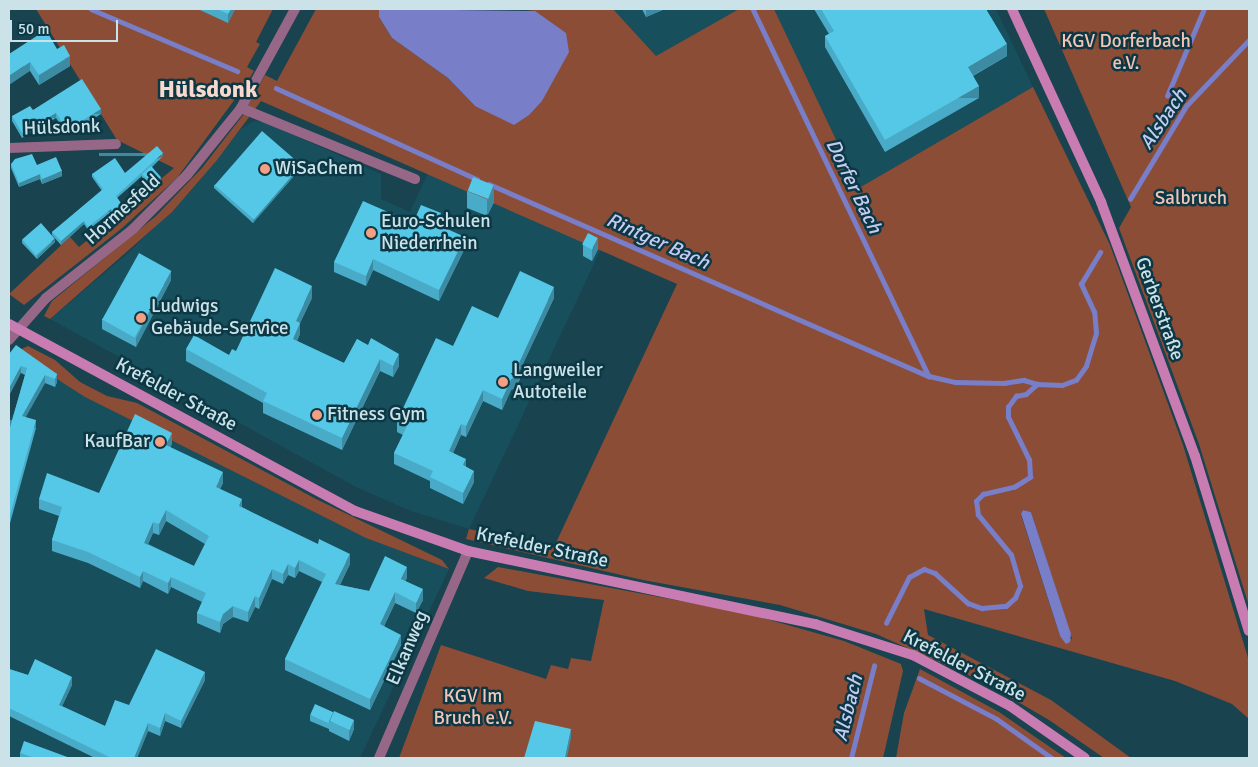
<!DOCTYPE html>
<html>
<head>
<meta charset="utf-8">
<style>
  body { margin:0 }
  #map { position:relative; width:1258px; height:767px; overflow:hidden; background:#18434f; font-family:Signika,sans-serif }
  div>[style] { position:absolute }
  .built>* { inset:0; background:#184f5d }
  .green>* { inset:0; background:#8c4d37 }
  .water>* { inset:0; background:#787ec8 }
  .stream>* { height:4.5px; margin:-2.25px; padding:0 2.25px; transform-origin:2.25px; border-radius:2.25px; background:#787ec8 }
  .street>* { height:10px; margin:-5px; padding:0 5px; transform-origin:5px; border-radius:5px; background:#976787 }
  .secondary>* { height:10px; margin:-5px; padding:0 5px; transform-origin:5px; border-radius:5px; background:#c97cb1 }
  .wall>* { inset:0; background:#49abc7 }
  .shaded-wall>* { inset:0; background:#3c8ba2; transform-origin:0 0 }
  .building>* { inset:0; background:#55c7e7; transform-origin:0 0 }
  .dots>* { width:14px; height:14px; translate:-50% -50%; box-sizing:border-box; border:2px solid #0b3844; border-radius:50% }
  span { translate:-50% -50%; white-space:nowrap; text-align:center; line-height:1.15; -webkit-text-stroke:5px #0b3844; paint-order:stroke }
  .park-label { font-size:19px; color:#f3c5b6 }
  .street-label { font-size:19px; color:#cce2e9 }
  .poi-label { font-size:19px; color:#cce2e9 }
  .left { translate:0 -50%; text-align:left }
  .right { translate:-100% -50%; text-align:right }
  .water-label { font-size:20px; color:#c6cbf4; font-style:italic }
  .district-label { font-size:24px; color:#f9d8cd; font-weight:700 }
  .frame { position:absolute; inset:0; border:10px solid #cce2e9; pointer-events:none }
  .scale { position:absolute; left:10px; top:20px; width:108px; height:22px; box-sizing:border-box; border:2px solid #cce2e9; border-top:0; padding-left:6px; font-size:15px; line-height:18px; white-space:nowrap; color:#cce2e9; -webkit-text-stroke:4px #0b3844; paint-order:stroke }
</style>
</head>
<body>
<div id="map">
  <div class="built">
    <div style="clip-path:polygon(613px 9px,739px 9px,656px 56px)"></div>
    <div style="clip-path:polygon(774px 9px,996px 9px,1033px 87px,859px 188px)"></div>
    <div style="clip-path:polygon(254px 121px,264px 122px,381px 174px,381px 199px,410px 212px,428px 173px,601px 249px,469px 529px,411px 511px,358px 488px,50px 319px,126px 255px,186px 196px,240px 130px)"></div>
    <div style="clip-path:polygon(38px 368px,117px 413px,366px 538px,449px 569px,360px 758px,9px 758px,9px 420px)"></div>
  </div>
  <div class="green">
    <div style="clip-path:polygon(36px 9px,273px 9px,256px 42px,260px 44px,247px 67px,254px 71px,246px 84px,177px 178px,121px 229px,24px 305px,9px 294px,70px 237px,79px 247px,174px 168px,117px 140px)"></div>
    <div style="clip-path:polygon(evenodd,316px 9px,379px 9px,379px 17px,392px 38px,448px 78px,475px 106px,535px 11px,518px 9px,613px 9px,656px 56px,739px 9px,774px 9px,859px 188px,1033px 87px,1110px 245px,1183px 445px,1249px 661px,1249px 719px,1232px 704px,1175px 681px,924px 609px,928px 635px,1051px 700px,1131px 758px,1104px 758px,1049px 720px,984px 682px,876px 634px,780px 605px,643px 580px,466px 539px,469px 529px,554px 547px,677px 284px,261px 101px,217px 160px,172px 212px,50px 319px,44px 316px,52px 301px,156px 216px,202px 168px,243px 115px,265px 75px,277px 81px,316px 9px,1023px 510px,1031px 512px,1072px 639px,1060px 636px,1021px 515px,1023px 510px)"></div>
    <div style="clip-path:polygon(1044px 9px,1249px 9px,1249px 606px,1199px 444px,1119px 228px,1131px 207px)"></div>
    <div style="clip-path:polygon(28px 346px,55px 360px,80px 382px,107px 396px,137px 403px,316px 499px,442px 560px,449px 569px,366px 538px,85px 397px,15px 352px)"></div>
    <div style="clip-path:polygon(498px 567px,745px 613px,844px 641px,901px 664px,903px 671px,883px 758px,399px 758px,441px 645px,546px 679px,551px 665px,568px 669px,571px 658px,591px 661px,604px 600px,528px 591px,484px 578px)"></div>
    <div style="clip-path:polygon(920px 669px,999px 712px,1066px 758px,896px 758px,904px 713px)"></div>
  </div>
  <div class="water">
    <div style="clip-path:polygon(379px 9px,535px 11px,566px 33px,569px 52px,542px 101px,529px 115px,514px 125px,475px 106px,448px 78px,392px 38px,379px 17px)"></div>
    <div style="clip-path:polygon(1023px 510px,1031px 512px,1071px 634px,1070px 642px,1066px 644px,1060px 636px,1021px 514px)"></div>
  </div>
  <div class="stream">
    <div style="left:91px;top:9px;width:159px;rotate:23deg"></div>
    <div style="left:753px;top:9px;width:407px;rotate:64.4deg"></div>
    <div style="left:276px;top:88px;width:221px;rotate:24.4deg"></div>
    <div style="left:1167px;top:96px;width:95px;rotate:-67deg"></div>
    <div style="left:489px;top:184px;width:480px;rotate:23.6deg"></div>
    <div style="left:929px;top:376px;width:27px;rotate:13deg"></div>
    <div style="left:955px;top:382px;width:49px;rotate:1.2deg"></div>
    <div style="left:1004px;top:383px;width:20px;rotate:-9deg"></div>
    <div style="left:1024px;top:380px;width:14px;rotate:17deg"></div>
    <div style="left:1130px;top:199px;width:109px;rotate:-58.9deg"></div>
    <div style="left:1186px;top:106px;width:91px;rotate:-46.3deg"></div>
    <div style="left:886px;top:623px;width:51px;rotate:-63.4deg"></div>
    <div style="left:909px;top:577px;width:17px;rotate:-28deg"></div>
    <div style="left:924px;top:569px;width:12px;rotate:20deg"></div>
    <div style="left:935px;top:573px;width:45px;rotate:42.3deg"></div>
    <div style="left:968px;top:603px;width:15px;rotate:20deg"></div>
    <div style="left:982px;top:608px;width:24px;rotate:-5deg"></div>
    <div style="left:1006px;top:606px;width:12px;rotate:-42deg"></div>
    <div style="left:1015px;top:598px;width:13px;rotate:-67deg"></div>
    <div style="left:1020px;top:586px;width:32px;rotate:-106deg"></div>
    <div style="left:1011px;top:555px;width:52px;rotate:-129.5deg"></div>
    <div style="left:978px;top:515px;width:14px;rotate:-98deg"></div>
    <div style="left:976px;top:501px;width:10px;rotate:-45deg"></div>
    <div style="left:983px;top:494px;width:32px;rotate:-13deg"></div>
    <div style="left:1014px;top:487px;width:19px;rotate:-32deg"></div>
    <div style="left:1030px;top:477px;width:17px;rotate:-93deg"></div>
    <div style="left:1029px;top:460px;width:48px;rotate:-116deg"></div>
    <div style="left:1008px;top:417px;width:10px;rotate:-90deg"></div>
    <div style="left:1008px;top:407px;width:14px;rotate:-54deg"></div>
    <div style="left:1016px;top:396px;width:10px;rotate:-11deg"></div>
    <div style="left:1026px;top:394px;width:15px;rotate:-42deg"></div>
    <div style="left:1037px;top:384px;width:25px;rotate:2deg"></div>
    <div style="left:1062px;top:385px;width:15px;rotate:-20deg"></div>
    <div style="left:1076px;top:380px;width:17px;rotate:-54deg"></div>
    <div style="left:1086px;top:366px;width:34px;rotate:-73deg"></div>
    <div style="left:1096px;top:333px;width:21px;rotate:-95deg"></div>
    <div style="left:1094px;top:312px;width:31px;rotate:-115deg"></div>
    <div style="left:1081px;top:284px;width:37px;rotate:-59deg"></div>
    <div style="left:919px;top:678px;width:88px;rotate:27.7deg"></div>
    <div style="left:997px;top:719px;width:67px;rotate:35.3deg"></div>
    <div style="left:851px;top:758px;width:95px;rotate:-76deg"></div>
  </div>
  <div class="street">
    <div style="left:241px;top:108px;width:188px;rotate:22.2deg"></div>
    <div style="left:9px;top:148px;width:107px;rotate:-2.1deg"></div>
    <div style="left:9px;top:340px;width:56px;rotate:-48.6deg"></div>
    <div style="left:46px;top:298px;width:111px;rotate:-38.4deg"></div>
    <div style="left:133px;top:229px;width:76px;rotate:-45deg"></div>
    <div style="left:187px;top:175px;width:86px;rotate:-51.1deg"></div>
    <div style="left:241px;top:108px;width:113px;rotate:-61.4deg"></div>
    <div style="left:379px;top:758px;width:225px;rotate:-66.7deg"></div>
  </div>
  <div class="secondary">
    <div style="left:1012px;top:9px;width:213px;rotate:65.2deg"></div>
    <div style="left:1101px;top:202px;width:271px;rotate:69.7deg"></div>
    <div style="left:1195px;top:456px;width:183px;rotate:72.9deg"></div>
    <div style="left:9px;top:324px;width:393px;rotate:28.4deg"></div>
    <div style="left:355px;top:511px;width:120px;rotate:19.5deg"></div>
    <div style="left:468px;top:551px;width:355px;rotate:11.9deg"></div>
    <div style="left:815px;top:624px;width:103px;rotate:17.6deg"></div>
    <div style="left:913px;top:655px;width:110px;rotate:27.7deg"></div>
    <div style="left:1010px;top:706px;width:91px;rotate:34.7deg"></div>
  </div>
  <div class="wall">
    <div style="clip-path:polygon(200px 9px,235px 9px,228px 23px,200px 10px)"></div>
    <div style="clip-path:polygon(642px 9px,665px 9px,646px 17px)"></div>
    <div style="clip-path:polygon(814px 9px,986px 9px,1007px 56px,973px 76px,979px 98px,885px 152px,825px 47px,825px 36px,829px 34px)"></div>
    <div style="clip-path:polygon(57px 49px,70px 66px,39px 85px,30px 71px,9px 54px)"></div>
    <div style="clip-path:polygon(33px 110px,101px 114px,67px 135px,56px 118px,22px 138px,12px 121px,12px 116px)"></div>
    <div style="clip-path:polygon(163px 156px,152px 167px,161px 180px,151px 188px,142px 177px,142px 176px,117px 198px,123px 209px,115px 216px,111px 212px,88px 230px,84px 224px,61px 245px,52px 235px,52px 232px,102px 191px,92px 177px,92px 174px,125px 173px)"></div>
    <div style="clip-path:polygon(11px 164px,37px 165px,62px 176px,42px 184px,40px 179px,19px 187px,11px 168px)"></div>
    <div style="clip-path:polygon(301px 168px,253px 223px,214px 188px,214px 185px)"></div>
    <div style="clip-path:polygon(467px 191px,494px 202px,487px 216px,467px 208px)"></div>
    <div style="clip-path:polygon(413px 223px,441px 224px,440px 226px,465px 248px,439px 301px,373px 270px,366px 286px,334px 272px,334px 262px)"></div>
    <div style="clip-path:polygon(22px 240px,55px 242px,37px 259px,22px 243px)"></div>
    <div style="clip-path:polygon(583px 245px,598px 249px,592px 261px,583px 256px)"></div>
    <div style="clip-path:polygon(171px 280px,136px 347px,102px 329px,102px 319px)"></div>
    <div style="clip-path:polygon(312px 298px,300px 323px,300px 334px,297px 341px,344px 363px,357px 339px,399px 366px,393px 377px,380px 371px,342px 450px,263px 413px,263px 403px,186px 361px,186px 349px,229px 355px,236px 351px)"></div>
    <div style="clip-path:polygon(554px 298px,520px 370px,520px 379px,516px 388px,511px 390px,502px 410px,483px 401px,466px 437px,461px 435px,453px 453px,466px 467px,474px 482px,463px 504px,430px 488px,430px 481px,394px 464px,394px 453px,403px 435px,397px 432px,397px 421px,453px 346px,498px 318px)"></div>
    <div style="clip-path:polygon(9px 354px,57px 374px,57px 382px,55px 387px,45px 383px,25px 417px,36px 428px,9px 527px,9px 431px,25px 375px,21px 373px)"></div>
    <div style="clip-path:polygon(evenodd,172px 444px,170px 447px,223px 483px,220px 489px,242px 507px,350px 564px,340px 585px,369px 591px,407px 578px,405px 581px,423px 600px,416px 613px,395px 603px,384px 626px,401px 645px,370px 710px,285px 670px,285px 659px,322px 582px,299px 571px,295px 578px,288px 575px,283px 584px,272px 579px,259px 609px,255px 607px,248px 622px,233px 617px,223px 624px,220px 633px,197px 623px,197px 613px,202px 602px,171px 587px,168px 594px,143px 581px,140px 588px,88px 563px,52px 551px,52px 540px,59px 516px,39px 509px,39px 499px,99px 493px,172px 444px,166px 521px,205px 544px,194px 566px,148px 544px,153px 533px,159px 535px,166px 521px)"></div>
    <div style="clip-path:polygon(9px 669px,28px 675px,72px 685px,62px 706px,105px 726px,129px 705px,205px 680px,181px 728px,165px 721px,160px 736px,148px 731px,137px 758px,95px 758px,9px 716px)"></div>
    <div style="clip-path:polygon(310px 715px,354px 729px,349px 741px,329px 731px,329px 728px,329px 729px,310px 721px)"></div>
    <div style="clip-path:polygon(20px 753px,70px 758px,20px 758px)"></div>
  </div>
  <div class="shaded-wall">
    <div style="clip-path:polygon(231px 9px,235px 9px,228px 23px,228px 14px)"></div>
    <div style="clip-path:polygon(646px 9px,665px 9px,646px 17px)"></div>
    <div style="clip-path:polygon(1007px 44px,1007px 56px,968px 78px,968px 67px)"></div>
    <div style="clip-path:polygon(70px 56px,70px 66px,39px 85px,39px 75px)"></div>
    <div style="clip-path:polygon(30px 62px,30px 71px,9px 85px,9px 76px)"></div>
    <div style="left:979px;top:86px;width:12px;height:108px;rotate:90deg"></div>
    <div style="left:101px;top:109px;width:5px;height:40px;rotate:90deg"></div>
    <div style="left:56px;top:113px;width:5px;height:39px;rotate:90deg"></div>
    <div style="left:163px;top:153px;width:3px;height:64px;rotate:90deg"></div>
    <div style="clip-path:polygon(301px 165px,301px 168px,253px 223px,253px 219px)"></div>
    <div style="clip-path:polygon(62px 171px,62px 176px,42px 184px,42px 179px)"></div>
    <div style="clip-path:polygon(40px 174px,40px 179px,19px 187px,19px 183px)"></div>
    <div style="clip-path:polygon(161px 177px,161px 180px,151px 188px,151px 185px)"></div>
    <div style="clip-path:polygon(494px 185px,494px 202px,487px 216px,487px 200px)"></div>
    <div style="clip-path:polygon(123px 206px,123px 209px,115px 216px,115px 213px)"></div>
    <div style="left:111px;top:209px;width:3px;height:29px;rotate:90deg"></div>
    <div style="clip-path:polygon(441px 213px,441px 224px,436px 235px,436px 224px)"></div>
    <div style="clip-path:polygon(84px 221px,84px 224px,61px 245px,61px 241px)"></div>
    <div style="clip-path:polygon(465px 237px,465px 248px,439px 301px,439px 290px)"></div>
    <div style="clip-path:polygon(598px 238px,598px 249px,592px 261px,592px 250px)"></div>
    <div style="clip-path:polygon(55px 239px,55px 242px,37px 259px,37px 256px)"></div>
    <div style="clip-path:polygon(373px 259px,373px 270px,366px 286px,366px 276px)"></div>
    <div style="clip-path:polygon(171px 271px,171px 280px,136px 347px,136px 338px)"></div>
    <div style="clip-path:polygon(312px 286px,312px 298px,300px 323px,300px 334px,293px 350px,293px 339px,296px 321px)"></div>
    <div style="clip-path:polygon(554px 287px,554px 298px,520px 370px,520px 379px,516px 388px,511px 390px,502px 410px,502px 399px)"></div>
    <div style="clip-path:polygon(399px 354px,399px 366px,393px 377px,393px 366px)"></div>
    <div style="clip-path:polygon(380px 359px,380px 371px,342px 450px,342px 438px)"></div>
    <div style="clip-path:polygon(21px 366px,21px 373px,9px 396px,9px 389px)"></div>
    <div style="clip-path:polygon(57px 374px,57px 382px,55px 387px,55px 379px)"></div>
    <div style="clip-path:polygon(45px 375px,45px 383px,22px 424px,22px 416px)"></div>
    <div style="clip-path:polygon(483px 390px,483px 401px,466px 437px,466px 426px)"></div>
    <div style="left:36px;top:420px;width:8px;height:103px;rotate:90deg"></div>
    <div style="clip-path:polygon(461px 424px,461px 435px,449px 462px,449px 451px)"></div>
    <div style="clip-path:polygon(172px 433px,172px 444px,166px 456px,166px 445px)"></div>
    <div style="clip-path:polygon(466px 459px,466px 470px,463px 465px)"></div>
    <div style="clip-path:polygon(474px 471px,474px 482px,463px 504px,463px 493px)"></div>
    <div style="clip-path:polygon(223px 472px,223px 483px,216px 498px,216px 487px)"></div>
    <div style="clip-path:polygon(242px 499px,242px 510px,239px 506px)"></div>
    <div style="clip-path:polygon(166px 510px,166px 521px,159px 535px,159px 524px)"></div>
    <div style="clip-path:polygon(153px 522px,153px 533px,144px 553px,144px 543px)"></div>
    <div style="clip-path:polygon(350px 554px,350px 564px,335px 594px,335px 584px)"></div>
    <div style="clip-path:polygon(299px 560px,299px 571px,295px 578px,295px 568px)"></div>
    <div style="clip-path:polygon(288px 564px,288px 575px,283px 584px,283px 574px)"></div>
    <div style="clip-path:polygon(407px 567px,407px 578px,401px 589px,401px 579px)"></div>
    <div style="clip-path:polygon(272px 569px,272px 579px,259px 609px,259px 598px)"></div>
    <div style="clip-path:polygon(143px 571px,143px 581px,140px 588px,140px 577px)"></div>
    <div style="clip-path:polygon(171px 577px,171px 587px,168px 594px,168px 583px)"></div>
    <div style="clip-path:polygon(423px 589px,423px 600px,416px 613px,416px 603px)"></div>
    <div style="clip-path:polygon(395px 592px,395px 603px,380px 635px,380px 624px)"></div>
    <div style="clip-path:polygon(255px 596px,255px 607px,248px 622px,248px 612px)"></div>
    <div style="clip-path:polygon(233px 606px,233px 617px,223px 624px,220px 633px,220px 622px,223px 614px)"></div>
    <div style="clip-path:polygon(401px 635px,401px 645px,370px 710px,370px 699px)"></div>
    <div style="clip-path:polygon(205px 672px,205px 680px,181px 728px,181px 721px)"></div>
    <div style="clip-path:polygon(72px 677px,72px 685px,59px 713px,59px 705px)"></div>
    <div style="clip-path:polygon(165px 713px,165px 721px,160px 736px,160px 728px)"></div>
    <div style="clip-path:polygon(354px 720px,354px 729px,349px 741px,349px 731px)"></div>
    <div style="clip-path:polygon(148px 723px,148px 731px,137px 758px,134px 758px)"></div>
    <div style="clip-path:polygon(571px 729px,571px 738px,567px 758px,565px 758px)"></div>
  </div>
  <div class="building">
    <div style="clip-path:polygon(217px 9px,231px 9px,228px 14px)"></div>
    <div style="clip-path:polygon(821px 9px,986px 9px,1007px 44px,968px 67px,979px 86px,885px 140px,825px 36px,834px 31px)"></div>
    <div style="clip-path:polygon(46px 30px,57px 49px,64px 45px,70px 56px,39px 75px,30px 62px,9px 76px,9px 54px)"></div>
    <div style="clip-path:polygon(82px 79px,101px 109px,67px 130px,56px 113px,22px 133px,12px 116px,30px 106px,33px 110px)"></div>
    <div style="left:262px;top:131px;width:52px;height:72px;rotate:41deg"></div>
    <div style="clip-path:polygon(157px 146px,163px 153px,116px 196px,123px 206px,115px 213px,111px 209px,88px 227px,84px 221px,61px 241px,52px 232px,103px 189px,92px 174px,115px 158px,125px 173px)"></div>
    <div style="clip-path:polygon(32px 154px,37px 165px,56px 157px,62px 171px,42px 179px,40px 174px,19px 183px,11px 164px,15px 159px)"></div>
    <div style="left:151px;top:166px;width:15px;height:12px;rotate:48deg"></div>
    <div style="left:473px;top:177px;width:22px;height:15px;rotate:21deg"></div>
    <div style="clip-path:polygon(363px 201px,413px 223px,421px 205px,441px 213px,436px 224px,465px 237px,439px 290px,373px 259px,366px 276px,334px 262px)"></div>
    <div style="left:41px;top:223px;width:21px;height:25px;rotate:49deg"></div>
    <div style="left:588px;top:233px;width:11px;height:13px;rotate:27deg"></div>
    <div style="left:139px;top:253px;width:37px;height:76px;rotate:29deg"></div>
    <div style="clip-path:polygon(275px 268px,312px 286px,296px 321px,300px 323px,293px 339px,344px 363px,357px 339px,368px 345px,371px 338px,399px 354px,393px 366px,380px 359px,342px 438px,263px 401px,267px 393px,186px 349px,194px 335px,229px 355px,232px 349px,236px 351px)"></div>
    <div style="clip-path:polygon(520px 271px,554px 287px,519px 363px,520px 368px,516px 377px,511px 379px,502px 399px,483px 390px,466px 426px,461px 424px,449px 451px,466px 459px,463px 465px,474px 471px,463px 493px,430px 477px,433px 471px,394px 453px,407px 426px,397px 421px,436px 338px,453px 346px,472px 306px,498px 318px)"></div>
    <div style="clip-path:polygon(16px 345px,57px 374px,55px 379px,45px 375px,22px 416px,36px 420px,9px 519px,9px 431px,27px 368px,21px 366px,9px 389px,9px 354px)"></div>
    <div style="clip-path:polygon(evenodd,135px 414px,172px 433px,166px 445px,223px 472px,216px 487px,242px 499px,239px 506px,318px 544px,319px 539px,350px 554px,335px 584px,369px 591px,385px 556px,407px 567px,401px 579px,423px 589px,416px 603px,395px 592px,380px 624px,401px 635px,370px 699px,285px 659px,326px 574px,299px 560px,295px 568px,288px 564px,283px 574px,272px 569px,259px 598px,255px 596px,248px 612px,233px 606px,223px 614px,220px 622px,197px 613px,206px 593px,171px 577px,168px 583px,143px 571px,140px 577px,88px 552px,52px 540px,62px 507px,39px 499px,47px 473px,99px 493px,135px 414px,166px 510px,209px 536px,194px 566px,144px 543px,153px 522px,159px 524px,166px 510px)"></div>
    <div style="clip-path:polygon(156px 649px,205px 672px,181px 721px,165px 713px,160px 728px,148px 723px,134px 758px,108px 758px,109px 757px,9px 708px,9px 669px,28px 675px,35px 659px,72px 677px,59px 705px,105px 726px,115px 700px,129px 705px)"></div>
    <div style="left:315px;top:704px;width:20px;height:12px;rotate:24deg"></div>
    <div style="left:334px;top:711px;width:22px;height:11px;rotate:24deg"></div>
    <div style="clip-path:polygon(535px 721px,571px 729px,565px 758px,524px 758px)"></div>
    <div style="clip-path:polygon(24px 741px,70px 758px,35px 758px,20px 753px)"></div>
  </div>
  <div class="dots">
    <div style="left:265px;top:169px;background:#f39f83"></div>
    <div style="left:371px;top:233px;background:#f39f83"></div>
    <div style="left:141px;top:318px;background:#f39f83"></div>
    <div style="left:503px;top:382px;background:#f39f83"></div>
    <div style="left:317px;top:415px;background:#f39f83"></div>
    <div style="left:160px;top:442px;background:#f39f83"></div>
  </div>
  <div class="park-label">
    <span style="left:1126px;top:53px">KGV Dorferbach<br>e.V.</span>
    <span style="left:1191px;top:199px">Salbruch</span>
    <span style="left:473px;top:708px">KGV Im<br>Bruch e.V.</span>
  </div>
  <div class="street-label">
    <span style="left:62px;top:128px;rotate:-2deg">Hülsdonk</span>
    <span style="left:123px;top:210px;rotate:-42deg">Hormesfeld</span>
    <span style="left:1159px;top:309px;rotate:70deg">Gerberstraße</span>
    <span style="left:176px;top:395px;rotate:28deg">Krefelder Straße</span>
    <span style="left:542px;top:548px;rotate:12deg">Krefelder Straße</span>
    <span style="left:408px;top:648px;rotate:-67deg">Elkanweg</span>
    <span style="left:964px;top:666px;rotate:27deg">Krefelder Straße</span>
  </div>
  <div class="poi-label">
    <span class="left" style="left:275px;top:169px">WiSaChem</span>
    <span class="left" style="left:381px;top:233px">Euro-Schulen<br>Niederrhein</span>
    <span class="left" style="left:151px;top:318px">Ludwigs<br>Gebäude-Service</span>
    <span class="left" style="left:513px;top:382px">Langweiler<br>Autoteile</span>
    <span class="left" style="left:327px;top:415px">Fitness Gym</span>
    <span class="right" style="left:150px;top:442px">KaufBar</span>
  </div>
  <div class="water-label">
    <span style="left:1163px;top:119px;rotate:-56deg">Alsbach</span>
    <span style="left:854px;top:186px;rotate:64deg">Dorfer Bach</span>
    <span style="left:658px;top:241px;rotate:24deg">Rintger Bach</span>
    <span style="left:848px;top:708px;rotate:-76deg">Alsbach</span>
  </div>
  <div class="district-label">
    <span style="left:208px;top:90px">Hülsdonk</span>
  </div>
  <div class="frame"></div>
  <div class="scale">50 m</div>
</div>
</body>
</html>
